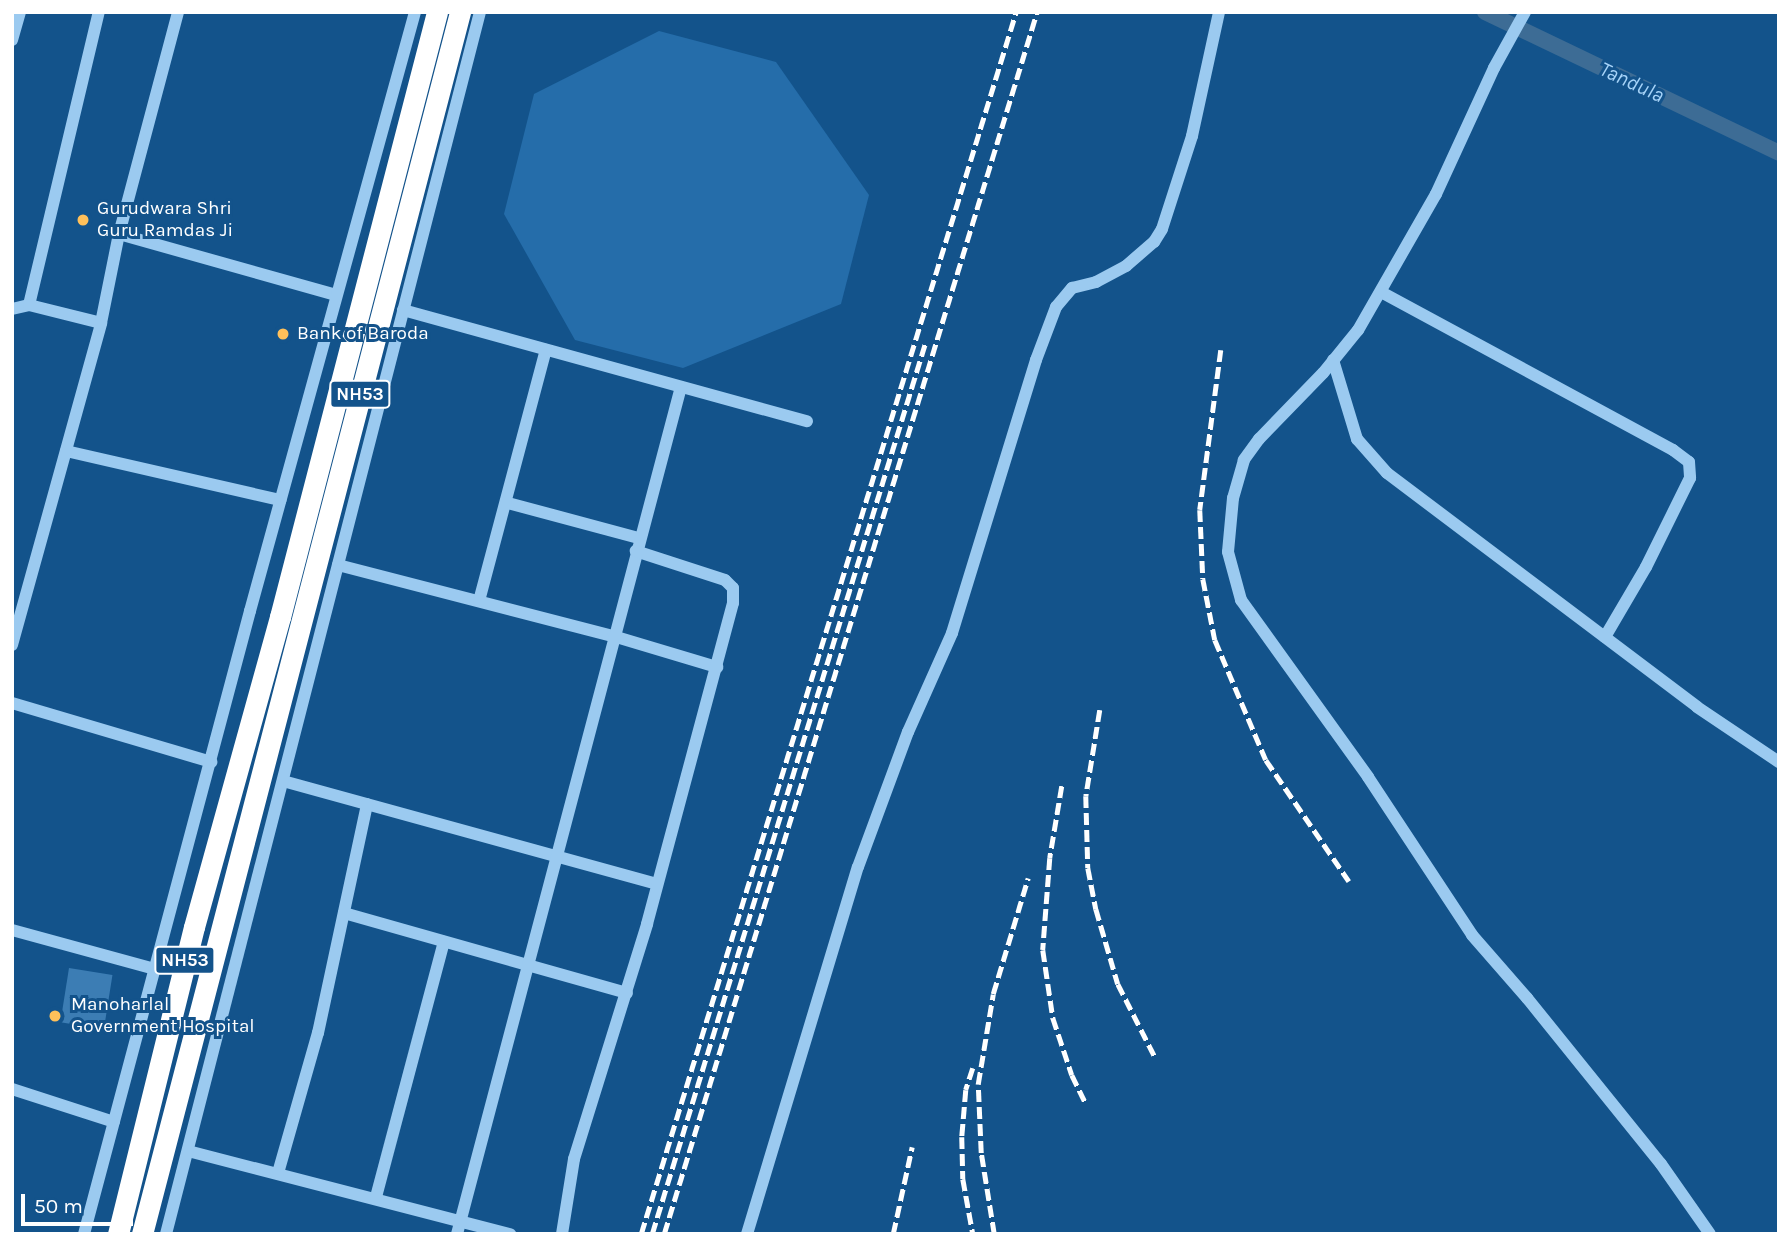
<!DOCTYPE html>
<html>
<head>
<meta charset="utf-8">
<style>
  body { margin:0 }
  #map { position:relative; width:1791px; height:1246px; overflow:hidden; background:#13538b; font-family:Karla,sans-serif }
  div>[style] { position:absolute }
  .green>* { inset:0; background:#256daa }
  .canal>* { height:16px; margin:-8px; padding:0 8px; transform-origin:8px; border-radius:8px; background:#3d6c95 }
  .building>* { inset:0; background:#3c7db4; transform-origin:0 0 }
  .minor>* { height:12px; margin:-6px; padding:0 6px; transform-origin:6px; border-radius:6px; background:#9bcaf0 }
  .highway>* { height:21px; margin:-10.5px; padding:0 10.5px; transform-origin:10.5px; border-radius:10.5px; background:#fff }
  .rail>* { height:4.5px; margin-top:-2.25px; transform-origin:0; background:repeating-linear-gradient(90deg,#fff 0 12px,transparent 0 17px) }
  .dots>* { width:19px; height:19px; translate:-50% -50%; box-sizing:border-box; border:4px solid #13538b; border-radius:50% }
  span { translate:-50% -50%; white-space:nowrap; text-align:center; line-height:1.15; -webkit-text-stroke:6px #13538b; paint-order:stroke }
  .shield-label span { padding:2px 5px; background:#13538b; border:2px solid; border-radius:5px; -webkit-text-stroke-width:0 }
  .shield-label { font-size:18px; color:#fff; font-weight:700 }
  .poi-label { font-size:19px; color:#fff }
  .left { translate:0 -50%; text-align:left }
  .water-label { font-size:21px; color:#a6d3f8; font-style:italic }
  .frame { position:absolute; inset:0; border:14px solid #fff; pointer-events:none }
  .scale { position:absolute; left:21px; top:1194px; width:112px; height:32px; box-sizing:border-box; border:4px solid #fff; border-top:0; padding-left:9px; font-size:21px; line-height:24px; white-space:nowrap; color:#fff; -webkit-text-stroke:5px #13538b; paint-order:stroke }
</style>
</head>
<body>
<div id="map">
  <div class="green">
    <div style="clip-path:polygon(659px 31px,776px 62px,869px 195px,841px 304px,683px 368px,575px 340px,504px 214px,534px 94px)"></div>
  </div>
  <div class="canal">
    <div style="left:1485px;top:12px;width:326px;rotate:25.6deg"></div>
  </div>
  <div class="building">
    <div style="left:69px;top:968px;width:44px;height:55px;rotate:9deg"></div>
  </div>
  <div class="minor">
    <div style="left:1525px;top:12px;width:64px;rotate:119deg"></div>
    <div style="left:1494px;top:68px;width:139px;rotate:114.7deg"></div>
    <div style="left:1436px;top:194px;width:157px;rotate:119.8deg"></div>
    <div style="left:1358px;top:330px;width:55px;rotate:129.1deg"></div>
    <div style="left:1323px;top:373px;width:92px;rotate:134.1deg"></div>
    <div style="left:1259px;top:439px;width:26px;rotate:126deg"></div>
    <div style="left:1244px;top:460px;width:40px;rotate:106deg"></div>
    <div style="left:1233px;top:498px;width:54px;rotate:95.3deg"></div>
    <div style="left:1228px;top:552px;width:50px;rotate:74.8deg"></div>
    <div style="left:1241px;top:600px;width:218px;rotate:54.3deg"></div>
    <div style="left:1368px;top:777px;width:189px;rotate:56.6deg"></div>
    <div style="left:1472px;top:935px;width:84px;rotate:48.9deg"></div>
    <div style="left:1527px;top:998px;width:213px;rotate:51.1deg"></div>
    <div style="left:1661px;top:1164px;width:85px;rotate:55deg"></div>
    <div style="left:12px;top:40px;width:29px;rotate:-74deg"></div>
    <div style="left:119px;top:234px;width:225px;rotate:15.7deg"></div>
    <div style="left:1381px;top:292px;width:332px;rotate:28.4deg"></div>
    <div style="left:1673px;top:450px;width:20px;rotate:37deg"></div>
    <div style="left:1689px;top:462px;width:16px;rotate:86deg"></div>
    <div style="left:1690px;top:478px;width:99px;rotate:116.3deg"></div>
    <div style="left:1646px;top:567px;width:81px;rotate:120.4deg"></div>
    <div style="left:29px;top:305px;width:301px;rotate:-76.6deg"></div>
    <div style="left:12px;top:309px;width:17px;rotate:-13deg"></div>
    <div style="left:29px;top:305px;width:74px;rotate:14deg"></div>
    <div style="left:403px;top:310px;width:419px;rotate:15.4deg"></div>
    <div style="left:1333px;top:360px;width:83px;rotate:73.1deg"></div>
    <div style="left:1357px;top:439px;width:45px;rotate:48.6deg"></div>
    <div style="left:1387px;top:473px;width:388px;rotate:37deg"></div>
    <div style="left:1697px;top:707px;width:99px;rotate:33.9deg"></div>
    <div style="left:66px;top:451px;width:220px;rotate:12.9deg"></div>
    <div style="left:508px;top:503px;width:136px;rotate:15deg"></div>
    <div style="left:338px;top:565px;width:284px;rotate:14.5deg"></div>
    <div style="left:613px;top:636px;width:109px;rotate:16.6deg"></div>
    <div style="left:479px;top:601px;width:260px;rotate:-75.1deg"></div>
    <div style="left:12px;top:645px;width:334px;rotate:-74.5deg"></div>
    <div style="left:101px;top:323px;width:91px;rotate:-78.6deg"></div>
    <div style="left:119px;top:234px;width:230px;rotate:-75.1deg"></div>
    <div style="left:12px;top:703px;width:208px;rotate:16.5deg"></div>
    <div style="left:283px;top:781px;width:388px;rotate:15.4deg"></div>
    <div style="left:344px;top:913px;width:294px;rotate:15.8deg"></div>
    <div style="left:12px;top:930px;width:148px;rotate:15.3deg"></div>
    <div style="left:12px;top:1089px;width:107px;rotate:17.9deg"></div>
    <div style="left:188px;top:1151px;width:333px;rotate:14.5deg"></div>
    <div style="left:278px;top:1173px;width:146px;rotate:-74.1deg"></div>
    <div style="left:318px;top:1033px;width:234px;rotate:-77.9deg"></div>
    <div style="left:376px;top:1197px;width:264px;rotate:-75.1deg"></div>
    <div style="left:84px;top:1234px;width:645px;rotate:-75.08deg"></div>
    <div style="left:250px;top:611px;width:621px;rotate:-74.6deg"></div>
    <div style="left:166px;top:1234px;width:1262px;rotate:-75.59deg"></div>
    <div style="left:457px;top:1234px;width:876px;rotate:-75.19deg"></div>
    <div style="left:562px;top:1234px;width:76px;rotate:-80.9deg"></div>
    <div style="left:574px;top:1159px;width:246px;rotate:-72.7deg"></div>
    <div style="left:647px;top:924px;width:332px;rotate:-75deg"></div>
    <div style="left:733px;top:603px;width:15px;rotate:-90deg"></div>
    <div style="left:733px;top:588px;width:11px;rotate:-135deg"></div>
    <div style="left:725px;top:580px;width:94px;rotate:-162deg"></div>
    <div style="left:747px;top:1234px;width:383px;rotate:-73.2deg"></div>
    <div style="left:858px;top:867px;width:144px;rotate:-69.7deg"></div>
    <div style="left:908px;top:732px;width:108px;rotate:-66deg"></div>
    <div style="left:952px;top:633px;width:286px;rotate:-72.9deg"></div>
    <div style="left:1036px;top:360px;width:57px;rotate:-69.3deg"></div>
    <div style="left:1056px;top:307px;width:25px;rotate:-50deg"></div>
    <div style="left:1072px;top:288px;width:25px;rotate:-14deg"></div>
    <div style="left:1096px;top:282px;width:34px;rotate:-28deg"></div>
    <div style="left:1126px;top:266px;width:37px;rotate:-41deg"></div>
    <div style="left:1154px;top:242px;width:15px;rotate:-58deg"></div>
    <div style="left:1162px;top:229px;width:98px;rotate:-72.1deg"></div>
    <div style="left:1192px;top:136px;width:127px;rotate:-77.7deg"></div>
  </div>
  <div class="highway">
    <div style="left:118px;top:1234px;width:316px;rotate:-76.1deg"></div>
    <div style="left:194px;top:927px;width:322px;rotate:-74.5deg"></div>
    <div style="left:280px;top:617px;width:625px;rotate:-75.45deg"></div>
    <div style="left:142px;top:1234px;width:1263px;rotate:-75.41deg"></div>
  </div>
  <div class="rail">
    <div style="left:1221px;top:350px;width:161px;rotate:97.5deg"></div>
    <div style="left:1200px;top:510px;width:69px;rotate:87.5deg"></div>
    <div style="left:1203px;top:579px;width:62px;rotate:78.9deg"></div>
    <div style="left:1215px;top:640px;width:130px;rotate:67deg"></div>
    <div style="left:1266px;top:760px;width:147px;rotate:55.6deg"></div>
    <div style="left:1100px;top:710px;width:87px;rotate:99.2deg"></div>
    <div style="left:1086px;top:796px;width:72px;rotate:88.4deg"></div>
    <div style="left:1088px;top:868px;width:42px;rotate:79deg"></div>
    <div style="left:1096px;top:909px;width:78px;rotate:73.7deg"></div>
    <div style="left:1118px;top:984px;width:82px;rotate:63.1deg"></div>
    <div style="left:1062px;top:786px;width:73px;rotate:99.5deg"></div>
    <div style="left:1050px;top:858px;width:92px;rotate:94.4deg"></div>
    <div style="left:1043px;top:950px;width:69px;rotate:81.6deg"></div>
    <div style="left:1053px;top:1018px;width:60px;rotate:71.6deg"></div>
    <div style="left:1072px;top:1075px;width:32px;rotate:64deg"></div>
    <div style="left:973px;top:1068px;width:23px;rotate:108deg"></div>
    <div style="left:966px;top:1090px;width:47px;rotate:94.9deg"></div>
    <div style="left:962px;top:1137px;width:42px;rotate:88.6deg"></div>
    <div style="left:963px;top:1179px;width:56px;rotate:79.7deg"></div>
    <div style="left:641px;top:1234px;width:1278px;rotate:-72.94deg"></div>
    <div style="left:652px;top:1234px;width:931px;rotate:-72.95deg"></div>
    <div style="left:664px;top:1234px;width:1278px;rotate:-73.03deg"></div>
    <div style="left:893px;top:1234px;width:89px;rotate:-77.7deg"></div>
    <div style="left:994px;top:1234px;width:82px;rotate:-99.1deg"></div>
    <div style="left:981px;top:1153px;width:69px;rotate:-92.5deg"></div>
    <div style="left:978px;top:1084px;width:91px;rotate:-80.5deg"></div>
    <div style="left:993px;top:994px;width:121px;rotate:-73.2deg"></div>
  </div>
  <div class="dots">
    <div style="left:83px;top:220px;background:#ffc05a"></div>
    <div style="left:283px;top:334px;background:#ffc05a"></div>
    <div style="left:55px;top:1016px;background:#ffc05a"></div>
  </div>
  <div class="shield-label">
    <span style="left:360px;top:394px">NH53</span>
    <span style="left:185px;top:960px">NH53</span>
  </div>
  <div class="poi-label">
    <span class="left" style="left:97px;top:220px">Gurudwara Shri<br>Guru Ramdas Ji</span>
    <span class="left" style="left:297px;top:334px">Bank of Baroda</span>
    <span class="left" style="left:71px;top:1016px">Manoharlal<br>Government Hospital</span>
  </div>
  <div class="water-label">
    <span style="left:1632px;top:82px;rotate:25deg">Tandula</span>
  </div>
  <div class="frame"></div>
  <div class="scale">50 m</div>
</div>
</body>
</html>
